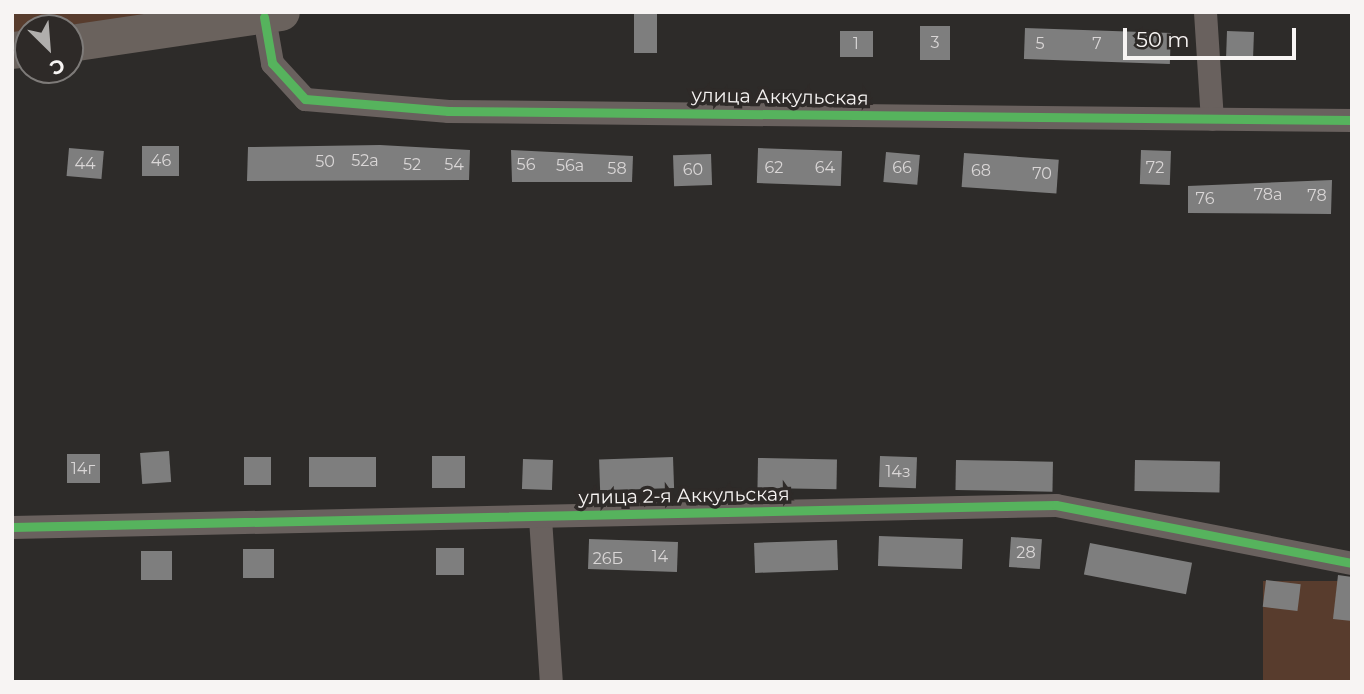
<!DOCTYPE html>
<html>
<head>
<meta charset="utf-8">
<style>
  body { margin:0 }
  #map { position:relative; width:1364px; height:694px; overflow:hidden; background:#2d2b29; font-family:Montserrat,sans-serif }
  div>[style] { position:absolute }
  .green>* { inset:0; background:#583c2d; transform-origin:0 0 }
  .building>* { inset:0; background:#7e7e7e; transform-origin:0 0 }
  .minor>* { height:23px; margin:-11.5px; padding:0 11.5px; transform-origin:11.5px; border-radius:11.5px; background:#69615e }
  .primary>* { height:37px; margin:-18.5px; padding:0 18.5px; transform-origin:18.5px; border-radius:18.5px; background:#6a625d }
  .cycleway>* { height:9px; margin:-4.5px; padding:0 4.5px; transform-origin:4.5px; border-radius:4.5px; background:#56b35d }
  span { translate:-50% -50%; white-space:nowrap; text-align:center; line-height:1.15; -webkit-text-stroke:7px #2e2a28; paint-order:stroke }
  .number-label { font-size:16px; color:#d9d6d6 }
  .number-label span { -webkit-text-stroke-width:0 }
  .street-label { font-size:19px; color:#f7f4f3 }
  .frame { position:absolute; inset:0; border:14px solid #f7f4f3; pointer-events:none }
  .north { position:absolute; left:14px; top:14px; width:70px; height:70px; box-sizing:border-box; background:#2e2a28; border:2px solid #7e7b79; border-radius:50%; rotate:155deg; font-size:19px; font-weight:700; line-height:28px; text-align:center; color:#f7f4f3 }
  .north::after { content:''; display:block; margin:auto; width:24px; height:32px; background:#b0aeac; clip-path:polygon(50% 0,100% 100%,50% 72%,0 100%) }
  .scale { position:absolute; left:1123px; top:28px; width:173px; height:32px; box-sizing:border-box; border:4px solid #f7f4f3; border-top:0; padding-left:9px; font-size:21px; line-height:24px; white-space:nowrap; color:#f7f4f3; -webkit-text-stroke:5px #2e2a28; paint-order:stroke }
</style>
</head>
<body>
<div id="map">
  <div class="green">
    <div style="clip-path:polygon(12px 12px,225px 12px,28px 28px,28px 48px,12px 50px)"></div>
    <div style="left:1352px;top:581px;width:101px;height:89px;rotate:90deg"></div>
  </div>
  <div class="building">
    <div style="left:634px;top:12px;width:23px;height:41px"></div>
    <div style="left:920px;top:26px;width:30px;height:34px"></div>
    <div style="left:1025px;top:28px;width:146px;height:31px;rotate:2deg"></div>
    <div style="left:840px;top:31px;width:33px;height:26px"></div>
    <div style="left:1227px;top:31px;width:27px;height:27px;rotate:2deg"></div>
    <div style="clip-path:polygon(380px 145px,470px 150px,469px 180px,247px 181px,248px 147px)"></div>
    <div style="left:142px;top:146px;width:37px;height:30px"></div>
    <div style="left:69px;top:148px;width:35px;height:28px;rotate:5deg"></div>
    <div style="clip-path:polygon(511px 150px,633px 156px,632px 182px,512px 182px)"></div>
    <div style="left:1141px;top:150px;width:30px;height:34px;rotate:2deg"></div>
    <div style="left:842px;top:151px;width:35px;height:84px;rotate:92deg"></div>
    <div style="left:886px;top:152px;width:34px;height:30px;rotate:5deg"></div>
    <div style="left:964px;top:153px;width:95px;height:34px;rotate:4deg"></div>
    <div style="left:711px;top:154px;width:31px;height:38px;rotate:88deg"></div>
    <div style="clip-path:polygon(1332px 180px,1331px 214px,1188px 213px,1188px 186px)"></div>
    <div style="left:169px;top:451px;width:31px;height:29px;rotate:86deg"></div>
    <div style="left:67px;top:454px;width:33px;height:29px"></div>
    <div style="left:432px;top:456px;width:33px;height:32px"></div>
    <div style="left:880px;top:456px;width:37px;height:31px;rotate:2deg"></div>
    <div style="left:271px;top:457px;width:28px;height:27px;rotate:90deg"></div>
    <div style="left:376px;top:457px;width:30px;height:67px;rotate:90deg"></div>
    <div style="left:673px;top:457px;width:31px;height:74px;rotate:88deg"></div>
    <div style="left:758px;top:458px;width:79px;height:30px;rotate:1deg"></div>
    <div style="left:523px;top:459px;width:30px;height:30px;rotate:2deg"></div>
    <div style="left:956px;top:460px;width:97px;height:30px;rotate:1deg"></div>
    <div style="left:1135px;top:460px;width:85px;height:31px;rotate:1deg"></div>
    <div style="left:879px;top:536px;width:84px;height:30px;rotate:2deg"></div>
    <div style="left:1011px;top:537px;width:31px;height:30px;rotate:4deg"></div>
    <div style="left:837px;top:540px;width:30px;height:83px;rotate:88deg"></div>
    <div style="left:678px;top:542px;width:30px;height:89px;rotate:92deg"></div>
    <div style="left:1090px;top:543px;width:104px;height:32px;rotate:11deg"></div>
    <div style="left:464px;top:548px;width:27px;height:28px;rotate:90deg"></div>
    <div style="left:243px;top:549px;width:31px;height:29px"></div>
    <div style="left:141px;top:551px;width:31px;height:29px"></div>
    <div style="clip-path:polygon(1338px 575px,1352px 577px,1352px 621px,1333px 619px)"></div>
    <div style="left:1266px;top:580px;width:35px;height:27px;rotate:7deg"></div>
  </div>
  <div class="minor">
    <div style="left:1205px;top:12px;width:107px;rotate:86.3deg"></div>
    <div style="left:264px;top:17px;width:47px;rotate:80.1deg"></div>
    <div style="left:272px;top:63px;width:49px;rotate:47.5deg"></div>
    <div style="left:305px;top:99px;width:144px;rotate:4.8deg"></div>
    <div style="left:448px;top:111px;width:904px;rotate:0.57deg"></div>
    <div style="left:540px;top:518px;width:164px;rotate:86.2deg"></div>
    <div style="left:12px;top:527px;width:1044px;rotate:-1.21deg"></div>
    <div style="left:1056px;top:505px;width:302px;rotate:11.1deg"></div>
  </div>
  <div class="primary">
    <div style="left:70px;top:43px;width:213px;rotate:-8.4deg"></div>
    <div style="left:12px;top:50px;width:16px;rotate:-7deg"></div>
  </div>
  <div class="cycleway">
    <div style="left:264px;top:17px;width:47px;rotate:80.1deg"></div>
    <div style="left:272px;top:63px;width:49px;rotate:47.5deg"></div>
    <div style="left:305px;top:99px;width:144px;rotate:4.8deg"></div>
    <div style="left:448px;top:111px;width:904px;rotate:0.57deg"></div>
    <div style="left:12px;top:527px;width:1044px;rotate:-1.21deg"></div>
    <div style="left:1056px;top:505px;width:302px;rotate:11.1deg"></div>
  </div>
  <div class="number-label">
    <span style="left:935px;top:43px">3</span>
    <span style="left:856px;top:44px">1</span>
    <span style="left:1040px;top:44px">5</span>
    <span style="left:1097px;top:44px">7</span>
    <span style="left:161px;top:161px">46</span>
    <span style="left:365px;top:161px">52а</span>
    <span style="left:325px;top:162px">50</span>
    <span style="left:85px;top:164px">44</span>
    <span style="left:412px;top:165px">52</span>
    <span style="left:454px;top:165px">54</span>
    <span style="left:526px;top:165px">56</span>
    <span style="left:570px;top:166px">56а</span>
    <span style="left:774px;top:168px">62</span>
    <span style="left:825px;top:168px">64</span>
    <span style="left:902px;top:168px">66</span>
    <span style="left:1155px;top:168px">72</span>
    <span style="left:617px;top:169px">58</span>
    <span style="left:693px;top:170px">60</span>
    <span style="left:981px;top:171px">68</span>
    <span style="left:1042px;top:174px">70</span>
    <span style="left:1268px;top:195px">78а</span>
    <span style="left:1317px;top:196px">78</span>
    <span style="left:1205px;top:199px">76</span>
    <span style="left:83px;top:469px">14г</span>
    <span style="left:898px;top:472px">14з</span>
    <span style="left:1026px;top:553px">28</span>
    <span style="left:660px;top:557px">14</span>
    <span style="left:608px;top:559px">26Б</span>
  </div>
  <div class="street-label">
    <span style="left:780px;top:97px;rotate:1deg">улица Аккульская</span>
    <span style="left:684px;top:496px;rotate:-1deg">улица 2-я Аккульская</span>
  </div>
  <div class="frame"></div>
  <div class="north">С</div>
  <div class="scale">50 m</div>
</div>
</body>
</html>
